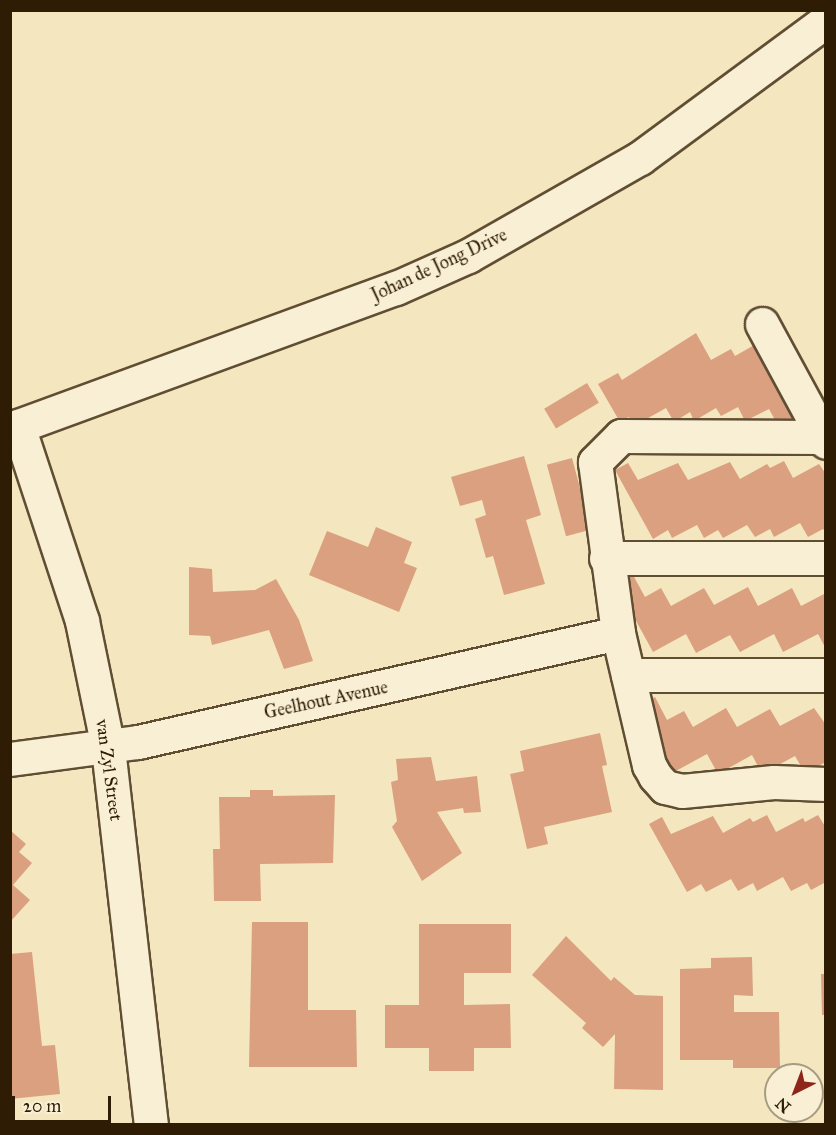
<!DOCTYPE html>
<html>
<head>
<meta charset="utf-8">
<style>
  body { margin:0 }
  #map { position:relative; width:836px; height:1135px; overflow:hidden; background:#f4e6be; font-family:"IM FELL Great Primer",serif }
  div>[style] { position:absolute }
  .building>* { inset:0; background:#daa080; transform-origin:0 0 }
  .roads { filter:drop-shadow(2px 0 #604e33) drop-shadow(-2px 0 #604e33) drop-shadow(0 2px #604e33) drop-shadow(0 -2px #604e33) }
  .minor>* { height:33px; margin:-16.5px; padding:0 16.5px; transform-origin:16.5px; border-radius:16.5px; background:#f8efd5 }
  span { translate:-50% -50%; white-space:nowrap; text-align:center; line-height:1.15; -webkit-text-stroke:5px #f8efd5; paint-order:stroke }
  .street-label { font-size:18px; color:#2e1c05 }
  .frame { position:absolute; inset:0; border:12px solid #2e1c05; pointer-events:none }
  .north { position:absolute; left:764px; top:1063px; width:60px; height:60px; box-sizing:border-box; background:#f8efd5; border:2px solid #a79b82; border-radius:50%; rotate:222deg; font-size:16px; font-weight:700; line-height:24px; text-align:center; color:#2e1c05 }
  .north::after { content:''; display:block; margin:auto; width:21px; height:27px; background:#8f2418; clip-path:polygon(50% 0,100% 100%,50% 72%,0 100%) }
  .scale { position:absolute; left:12px; top:1096px; width:99px; height:27px; box-sizing:border-box; border:3px solid #2e1c05; border-top:0; padding-left:8px; font-size:18px; line-height:21px; white-space:nowrap; color:#2e1c05; -webkit-text-stroke:4px #f8efd5; paint-order:stroke }
</style>
</head>
<body>
<div id="map">
  <div class="building">
    <div style="clip-path:polygon(696px 333px,711px 360px,731px 349px,735px 356px,756px 344px,798px 422px,781px 431px,769px 409px,745px 421px,738px 407px,721px 416px,716px 408px,694px 421px,690px 412px,674px 422px,666px 408px,634px 426px,629px 417px,620px 422px,598px 384px,618px 373px,622px 380px)"></div>
    <div style="left:587px;top:383px;width:23px;height:50px;rotate:59deg"></div>
    <div style="clip-path:polygon(524px 456px,541px 515px,526px 520px,545px 584px,504px 595px,493px 556px,486px 558px,475px 519px,486px 515px,482px 500px,460px 506px,451px 477px)"></div>
    <div style="left:572px;top:458px;width:74px;height:26px;rotate:75deg"></div>
    <div style="clip-path:polygon(784px 461px,793px 478px,819px 464px,826px 474px,826px 532px,823px 529px,808px 537px,800px 523px,774px 537px,770px 529px,755px 537px,747px 525px,723px 538px,718px 530px,704px 538px,697px 525px,672px 538px,668px 530px,653px 539px,615px 470px,628px 463px,638px 480px,678px 463px,688px 480px,730px 462px,740px 479px,767px 464px,770px 468px)"></div>
    <div style="clip-path:polygon(376px 527px,412px 542px,404px 563px,417px 568px,399px 612px,309px 575px,327px 531px,368px 547px)"></div>
    <div style="clip-path:polygon(189px 567px,212px 569px,213px 592px,255px 590px,276px 579px,299px 620px,313px 661px,284px 669px,269px 630px,212px 645px,210px 636px,189px 635px)"></div>
    <div style="clip-path:polygon(633px 575px,645px 597px,661px 588px,671px 606px,704px 588px,714px 605px,748px 587px,758px 606px,792px 588px,801px 606px,826px 593px,826px 649px,818px 634px,783px 652px,774px 634px,740px 652px,730px 635px,696px 653px,686px 634px,653px 652px,616px 584px)"></div>
    <div style="clip-path:polygon(655px 697px,667px 720px,684px 711px,693px 727px,726px 708px,737px 727px,770px 709px,780px 726px,814px 708px,826px 725px,826px 762px,805px 773px,795px 756px,762px 774px,752px 755px,718px 774px,707px 754px,674px 772px,639px 705px)"></div>
    <div style="clip-path:polygon(600px 733px,607px 765px,602px 766px,612px 812px,544px 827px,548px 844px,527px 849px,510px 774px,524px 771px,520px 751px)"></div>
    <div style="clip-path:polygon(431px 757px,436px 781px,477px 776px,481px 812px,464px 813px,463px 808px,437px 812px,462px 853px,422px 881px,392px 827px,397px 821px,391px 782px,398px 780px,396px 759px)"></div>
    <div style="clip-path:polygon(250px 790px,273px 790px,273px 796px,335px 795px,333px 863px,260px 864px,261px 901px,214px 901px,213px 849px,220px 849px,219px 797px,250px 797px)"></div>
    <div style="clip-path:polygon(767px 815px,776px 832px,803px 818px,805px 822px,818px 815px,826px 828px,826px 882px,811px 890px,807px 883px,791px 891px,783px 877px,757px 891px,753px 883px,738px 891px,731px 879px,706px 892px,701px 884px,687px 892px,649px 824px,662px 817px,671px 834px,713px 816px,723px 833px,750px 818px,753px 822px)"></div>
    <div style="clip-path:polygon(10px 830px,26px 844px,19px 852px,32px 863px,13px 885px,30px 900px,10px 922px)"></div>
    <div style="clip-path:polygon(252px 922px,308px 922px,308px 1010px,356px 1010px,357px 1067px,249px 1067px)"></div>
    <div style="clip-path:polygon(419px 924px,511px 924px,511px 973px,464px 973px,464px 1005px,510px 1004px,511px 1048px,474px 1048px,474px 1071px,429px 1071px,429px 1048px,385px 1048px,385px 1005px,419px 1005px)"></div>
    <div style="clip-path:polygon(566px 936px,611px 981px,614px 977px,635px 995px,663px 996px,663px 1090px,614px 1089px,615px 1034px,603px 1047px,582px 1028px,586px 1023px,532px 975px)"></div>
    <div style="clip-path:polygon(32px 952px,42px 1046px,55px 1045px,60px 1094px,10px 1099px,10px 954px)"></div>
    <div style="clip-path:polygon(752px 957px,753px 996px,734px 995px,734px 1012px,779px 1012px,780px 1068px,733px 1068px,733px 1060px,680px 1060px,680px 969px,711px 968px,711px 958px)"></div>
    <div style="clip-path:polygon(821px 974px,826px 974px,826px 1015px,822px 1015px)"></div>
  </div>
  <div class="roads">
    <div class="minor">
      <div style="left:762px;top:324px;width:134px;rotate:61.5deg"></div>
      <div style="left:18px;top:426px;width:205px;rotate:71.8deg"></div>
      <div style="left:82px;top:621px;width:130px;rotate:78.4deg"></div>
      <div style="left:108px;top:748px;width:378px;rotate:83.5deg"></div>
      <div style="left:10px;top:429px;width:411px;rotate:-20.1deg"></div>
      <div style="left:396px;top:288px;width:79px;rotate:-24deg"></div>
      <div style="left:468px;top:256px;width:198px;rotate:-29.7deg"></div>
      <div style="left:640px;top:158px;width:231px;rotate:-36.4deg"></div>
      <div style="left:823px;top:437px;width:202px;rotate:-179.7deg"></div>
      <div style="left:621px;top:436px;width:37px;rotate:135deg"></div>
      <div style="left:595px;top:462px;width:173px;rotate:82.3deg"></div>
      <div style="left:618px;top:633px;width:136px;rotate:76.8deg"></div>
      <div style="left:649px;top:765px;width:13px;rotate:61deg"></div>
      <div style="left:655px;top:776px;width:15px;rotate:48deg"></div>
      <div style="left:665px;top:787px;width:17px;rotate:13deg"></div>
      <div style="left:682px;top:791px;width:92px;rotate:-5.6deg"></div>
      <div style="left:774px;top:782px;width:52px;rotate:2.2deg"></div>
      <div style="left:606px;top:558px;width:220px"></div>
      <div style="left:628px;top:675px;width:198px"></div>
      <div style="left:10px;top:759px;width:129px;rotate:-7.6deg"></div>
      <div style="left:138px;top:742px;width:492px;rotate:-12.8deg"></div>
    </div>
  </div>
  <div class="street-label">
    <span style="left:439px;top:265px;rotate:-25deg">Johan de Jong Drive</span>
    <span style="left:326px;top:700px;rotate:-12deg">Geelhout Avenue</span>
    <span style="left:109px;top:770px;rotate:82deg">van Zyl Street</span>
  </div>
  <div class="frame"></div>
  <div class="north">N</div>
  <div class="scale">20 m</div>
</div>
</body>
</html>
